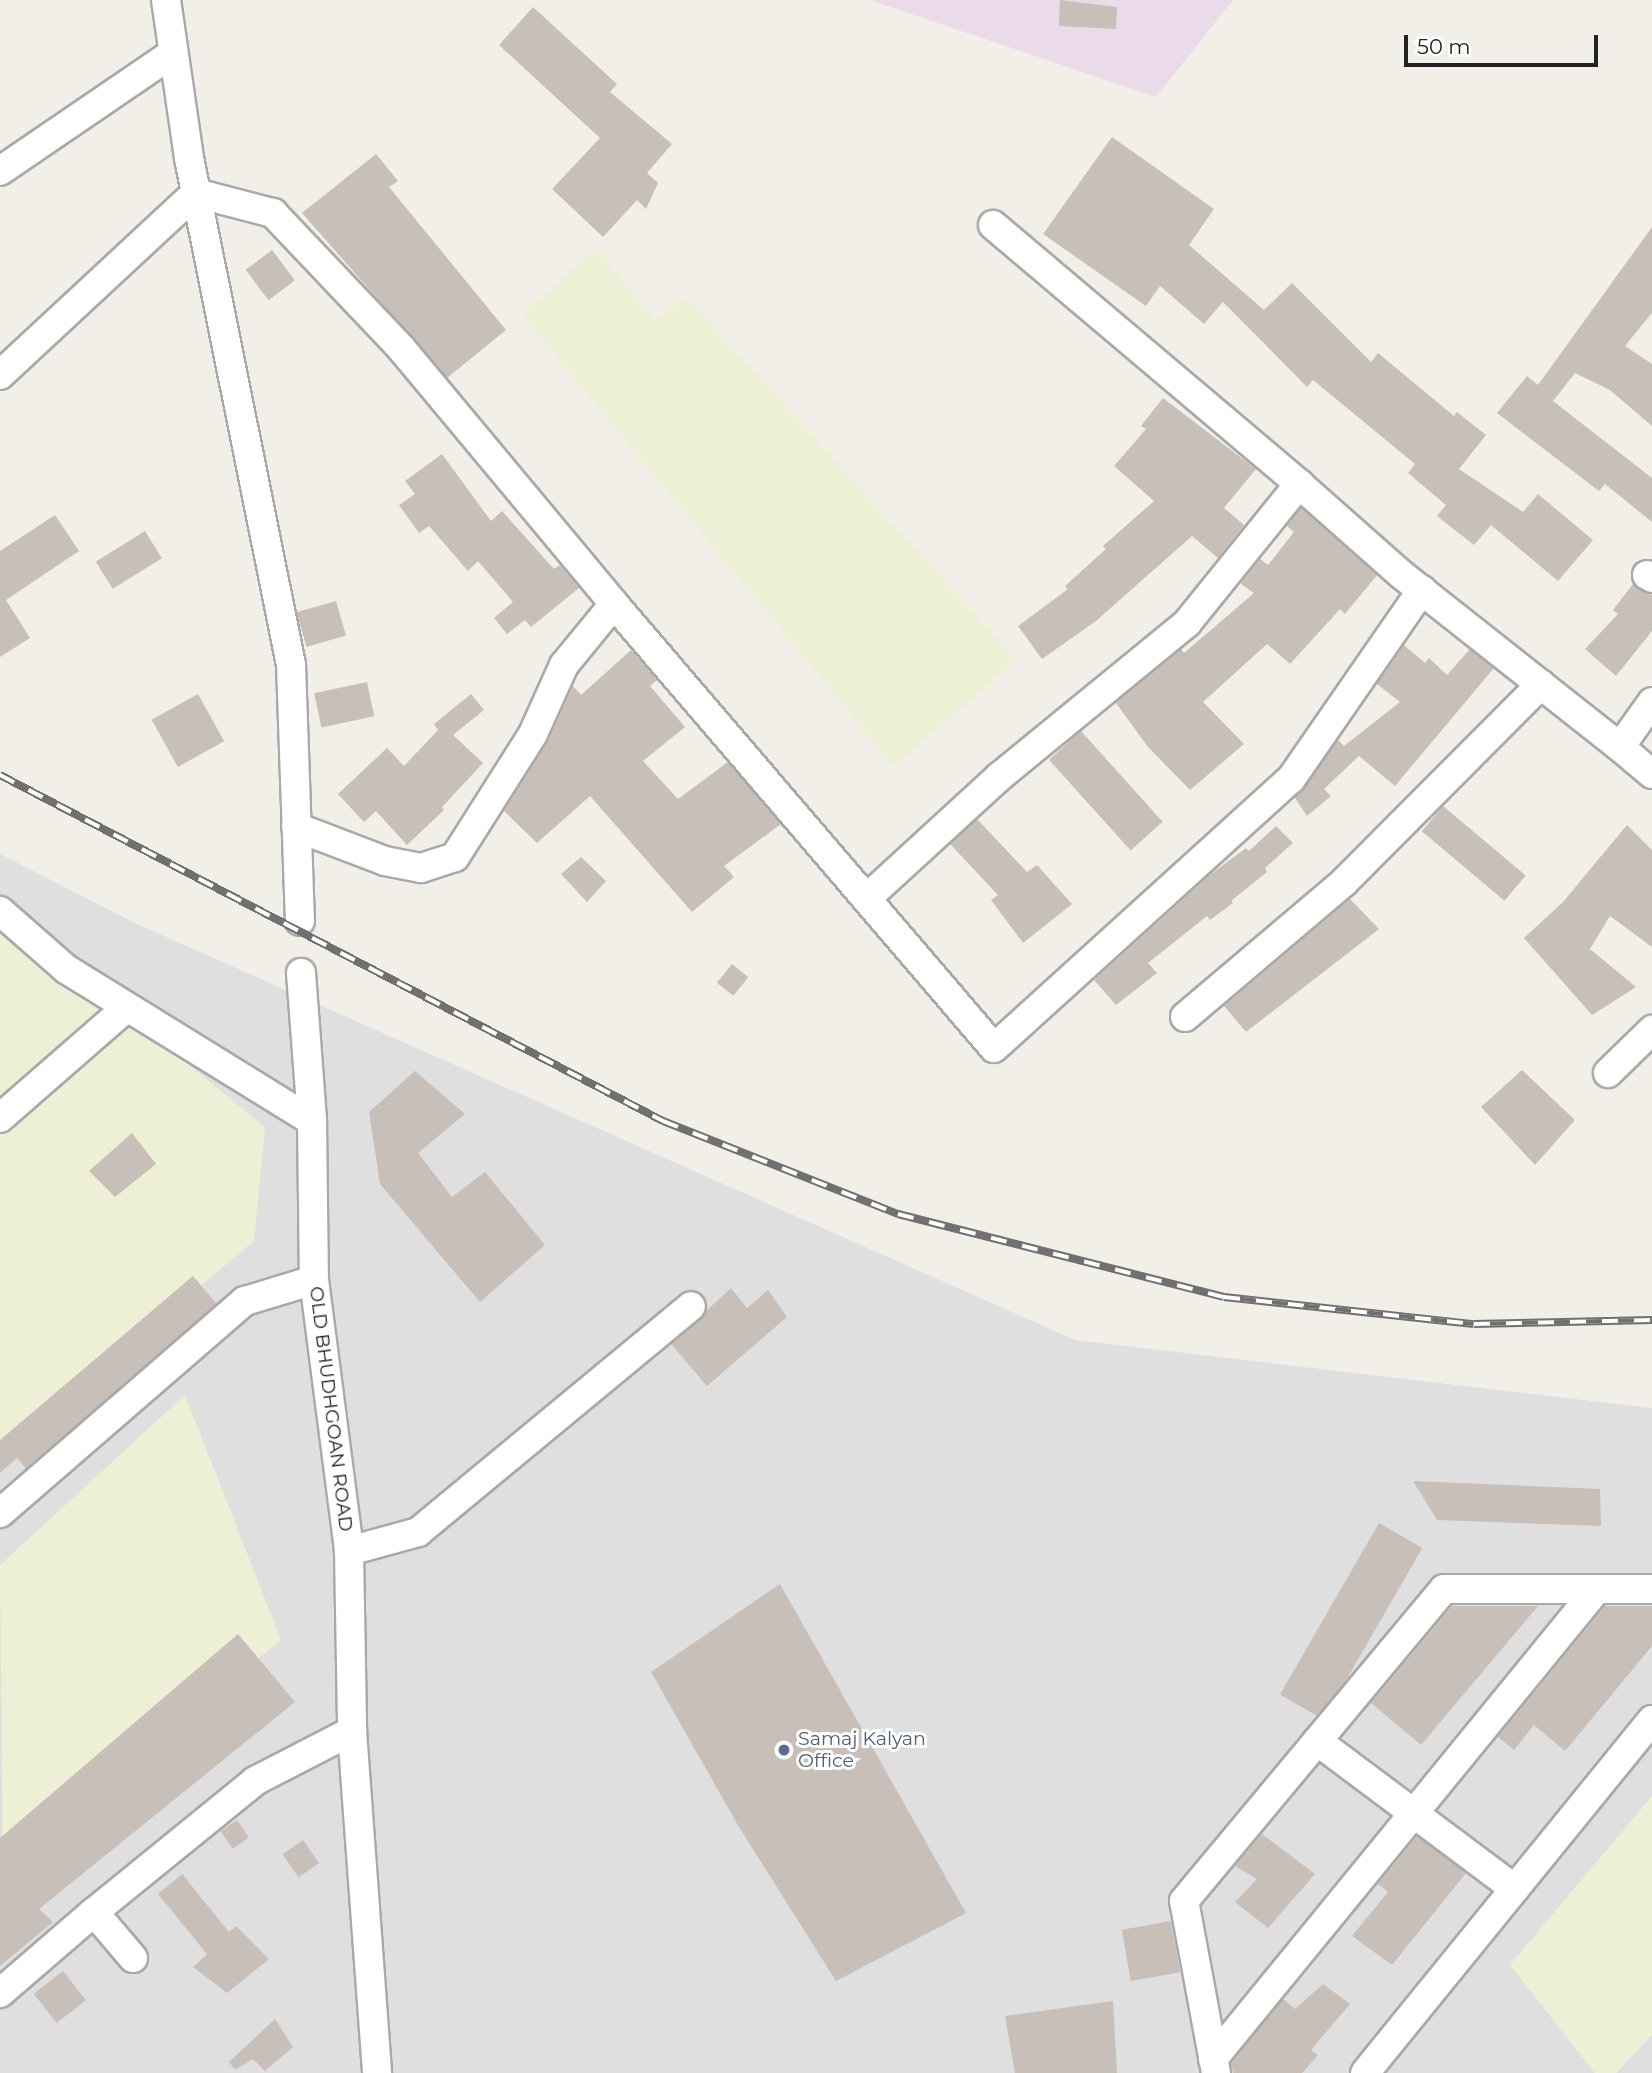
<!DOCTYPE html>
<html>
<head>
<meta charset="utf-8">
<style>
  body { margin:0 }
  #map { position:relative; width:1652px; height:2073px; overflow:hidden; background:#f2efe9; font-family:Montserrat,sans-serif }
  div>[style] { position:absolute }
  .residential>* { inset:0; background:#e0dfdf }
  .industrial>* { inset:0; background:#ebdbe8 }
  .farmland>* { inset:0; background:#eef0d5 }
  .building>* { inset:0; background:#c7bfb8; transform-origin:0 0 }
  .roads { filter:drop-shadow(2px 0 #a9a9a9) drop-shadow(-2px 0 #a9a9a9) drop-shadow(0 2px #a9a9a9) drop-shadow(0 -2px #a9a9a9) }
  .minor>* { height:28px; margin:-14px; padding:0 14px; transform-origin:14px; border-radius:14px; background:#fff }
  .rail>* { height:8px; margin-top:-4px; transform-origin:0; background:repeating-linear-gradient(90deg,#fff 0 16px,#707070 0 32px); box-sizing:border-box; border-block:2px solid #707070 }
  .dots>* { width:19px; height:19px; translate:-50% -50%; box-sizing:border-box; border:4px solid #fff; border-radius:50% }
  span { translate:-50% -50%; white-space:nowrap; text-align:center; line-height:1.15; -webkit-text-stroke:6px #fff; paint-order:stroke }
  .street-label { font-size:19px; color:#222 }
  .service-label { font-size:19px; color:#4e5e75 }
  .left { translate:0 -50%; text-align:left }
  .scale { position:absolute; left:1404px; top:35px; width:194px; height:32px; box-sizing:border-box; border:4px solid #222; border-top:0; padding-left:9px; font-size:21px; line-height:24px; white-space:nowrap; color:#222; -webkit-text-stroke:5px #fff; paint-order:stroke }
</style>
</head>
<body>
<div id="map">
  <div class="residential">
    <div style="clip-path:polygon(0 854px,137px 924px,1075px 1340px,1652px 1408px,1652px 2073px,0 2073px)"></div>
  </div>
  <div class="industrial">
    <div style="clip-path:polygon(870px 0,1233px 0,1156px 97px)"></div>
  </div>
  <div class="farmland">
    <div style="clip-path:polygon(596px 248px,656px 320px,687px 297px,1017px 660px,894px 767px,522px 315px)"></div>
    <div style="clip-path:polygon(0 910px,265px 1127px,254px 1241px,0 1454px)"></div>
    <div style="clip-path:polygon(185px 1395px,281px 1640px,3px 1865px,0 1565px)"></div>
    <div style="clip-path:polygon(1652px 1796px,1652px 2035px,1616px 2073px,1595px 2073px,1510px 1965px)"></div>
  </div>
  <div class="building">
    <div style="clip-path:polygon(1060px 0,1117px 7px,1116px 29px,1059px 26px)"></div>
    <div style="clip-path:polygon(533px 7px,617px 84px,610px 92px,672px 144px,647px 173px,658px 183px,646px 209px,637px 200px,603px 237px,552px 189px,600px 138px,499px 45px)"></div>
    <div style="clip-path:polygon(1112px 137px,1214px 209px,1189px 245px,1264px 310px,1292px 283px,1371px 362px,1378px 353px,1454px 416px,1457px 412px,1486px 435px,1459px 469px,1523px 512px,1538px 494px,1593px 540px,1558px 581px,1491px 525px,1474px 545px,1437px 516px,1446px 505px,1408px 473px,1415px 464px,1313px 380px,1307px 387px,1223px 302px,1204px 324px,1160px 286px,1146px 306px,1043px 234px)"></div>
    <div style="clip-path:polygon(376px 154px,398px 181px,389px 187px,506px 330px,447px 378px,302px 213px)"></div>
    <div style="clip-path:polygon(1652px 227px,1652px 313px,1625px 346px,1652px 364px,1652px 426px,1610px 390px,1575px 373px,1553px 401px,1652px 478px,1652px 522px,1605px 484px,1599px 491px,1497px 413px,1527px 376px,1538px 385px)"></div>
    <div style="left:272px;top:250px;width:38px;height:33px;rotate:53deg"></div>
    <div style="clip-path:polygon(1163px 398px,1256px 469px,1224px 508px,1244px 525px,1218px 558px,1192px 536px,1096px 621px,1042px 659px,1018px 626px,1068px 589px,1065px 586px,1106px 549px,1103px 546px,1154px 501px,1114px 466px,1146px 429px,1141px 426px)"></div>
    <div style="clip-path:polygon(442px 454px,491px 521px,502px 511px,554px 569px,560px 565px,579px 588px,531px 627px,525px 620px,507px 634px,494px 618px,513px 602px,478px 561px,468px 571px,429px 526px,419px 533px,399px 505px,415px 494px,405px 481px)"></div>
    <div style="clip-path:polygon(1301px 508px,1377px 575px,1345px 614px,1340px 609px,1290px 664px,1267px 644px,1203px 702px,1244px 744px,1190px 790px,1148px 747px,1116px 703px,1181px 649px,1184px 653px,1254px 593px,1241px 584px,1243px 580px,1260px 559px,1268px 565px,1294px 532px,1287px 526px)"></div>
    <div style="clip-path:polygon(55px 515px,79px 551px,6px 600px,30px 638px,0 657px,0 551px)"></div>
    <div style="left:145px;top:531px;width:32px;height:58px;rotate:58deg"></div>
    <div style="clip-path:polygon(1633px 584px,1652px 595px,1652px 631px,1616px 676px,1585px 649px,1618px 614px,1613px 610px)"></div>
    <div style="left:336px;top:601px;width:36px;height:41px;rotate:74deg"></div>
    <div style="clip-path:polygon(1404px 645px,1425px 663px,1429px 658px,1447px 675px,1470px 649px,1494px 668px,1395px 786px,1359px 756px,1324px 789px,1331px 796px,1307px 816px,1295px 798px,1338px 740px,1344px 746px,1400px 702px,1377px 684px)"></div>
    <div style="clip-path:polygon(631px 650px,657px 680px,650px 686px,685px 727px,643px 761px,678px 799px,728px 762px,781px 824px,724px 866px,734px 877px,692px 912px,590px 796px,537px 843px,504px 811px,547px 743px,573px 686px,581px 695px)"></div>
    <div style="left:367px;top:682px;width:35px;height:54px;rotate:78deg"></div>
    <div style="left:198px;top:694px;width:54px;height:53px;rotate:61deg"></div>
    <div style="clip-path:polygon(471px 694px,484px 710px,453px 735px,483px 763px,442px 807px,444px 810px,407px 845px,376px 811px,364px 822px,338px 794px,387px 748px,404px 766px,438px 730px,434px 724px)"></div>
    <div style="left:1081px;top:731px;width:122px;height:43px;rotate:48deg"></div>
    <div style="left:1443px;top:806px;width:108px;height:33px;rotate:40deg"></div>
    <div style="clip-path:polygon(977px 819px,1027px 872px,1037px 865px,1072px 904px,1023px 943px,991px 900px,998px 895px,950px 844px)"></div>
    <div style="clip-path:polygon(1627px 825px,1652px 850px,1652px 947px,1610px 916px,1590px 949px,1636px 987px,1592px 1015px,1524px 938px,1563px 902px)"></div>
    <div style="clip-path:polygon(1276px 826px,1293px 843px,1265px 868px,1267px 872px,1231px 901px,1233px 903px,1210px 920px,1207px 916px,1148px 963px,1157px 973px,1116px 1005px,1094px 980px,1211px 874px,1246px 848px,1249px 851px)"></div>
    <div style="clip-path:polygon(581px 857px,606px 881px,587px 902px,561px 874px)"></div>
    <div style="clip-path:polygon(1350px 899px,1379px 929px,1246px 1032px,1224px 1006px)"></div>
    <div style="left:732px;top:964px;width:21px;height:24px;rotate:39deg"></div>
    <div style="clip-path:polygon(1522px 1070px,1575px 1120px,1535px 1165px,1481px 1107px)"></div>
    <div style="clip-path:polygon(415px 1071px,465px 1114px,418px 1153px,452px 1197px,485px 1172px,545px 1245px,480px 1302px,380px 1184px,369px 1112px)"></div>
    <div style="clip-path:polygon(132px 1133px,156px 1164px,115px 1197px,89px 1171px)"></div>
    <div style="clip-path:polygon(193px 1276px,217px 1304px,26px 1469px,17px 1458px,0 1473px,0 1440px)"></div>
    <div style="clip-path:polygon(731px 1288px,747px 1308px,768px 1290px,787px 1317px,707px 1386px,671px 1344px)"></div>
    <div style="clip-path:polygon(1413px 1481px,1600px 1489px,1601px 1526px,1437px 1520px)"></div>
    <div style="left:1379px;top:1523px;width:50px;height:198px;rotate:30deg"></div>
    <div style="clip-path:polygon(780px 1584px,966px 1913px,836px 1981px,739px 1827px,651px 1672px)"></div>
    <div style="clip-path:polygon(1452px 1606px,1538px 1606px,1421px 1745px,1371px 1703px)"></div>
    <div style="clip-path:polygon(1605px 1606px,1652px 1606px,1652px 1646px,1565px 1751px,1534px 1725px,1514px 1750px,1498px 1737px)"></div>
    <div style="clip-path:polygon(238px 1634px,295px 1702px,39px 1909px,53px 1922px,0 1966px,0 1838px)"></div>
    <div style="left:237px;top:1820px;width:21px;height:20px;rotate:55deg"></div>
    <div style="clip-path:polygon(1262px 1834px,1315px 1874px,1268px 1928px,1235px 1902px,1257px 1879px,1235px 1866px)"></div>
    <div style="clip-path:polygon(1417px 1836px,1466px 1873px,1392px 1965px,1352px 1936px,1388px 1892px,1378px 1884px)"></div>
    <div style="left:303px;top:1840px;width:28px;height:25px;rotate:55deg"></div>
    <div style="clip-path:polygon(182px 1874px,229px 1932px,236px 1926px,269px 1959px,227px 1993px,193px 1967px,207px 1954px,158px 1894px)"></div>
    <div style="left:1171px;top:1921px;width:52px;height:50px;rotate:80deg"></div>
    <div style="left:63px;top:1971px;width:37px;height:37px;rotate:52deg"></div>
    <div style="clip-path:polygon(1323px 1984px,1350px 2004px,1311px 2050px,1318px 2055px,1302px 2073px,1233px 2073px,1231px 2063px,1283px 1999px,1295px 2009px)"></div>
    <div style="clip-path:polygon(1113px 2001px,1117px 2073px,1015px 2073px,1005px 2016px)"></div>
    <div style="clip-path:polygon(275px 2019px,293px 2047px,265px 2071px,253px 2059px,235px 2070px,229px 2062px)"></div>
  </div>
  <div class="roads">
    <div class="minor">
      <div style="left:166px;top:0;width:160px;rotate:81.7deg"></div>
      <div style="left:189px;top:158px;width:517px;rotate:78.62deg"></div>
      <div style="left:291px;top:665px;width:256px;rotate:88deg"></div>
      <div style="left:0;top:171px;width:209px;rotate:-34.3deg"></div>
      <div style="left:993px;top:225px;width:401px;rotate:40.2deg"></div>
      <div style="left:0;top:375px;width:267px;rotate:-42.9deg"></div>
      <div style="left:196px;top:193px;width:80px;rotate:14.6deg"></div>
      <div style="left:273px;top:213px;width:186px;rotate:46.5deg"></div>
      <div style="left:401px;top:348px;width:333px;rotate:50.2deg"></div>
      <div style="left:614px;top:604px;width:79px;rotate:129.3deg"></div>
      <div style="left:564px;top:665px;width:76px;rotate:114.2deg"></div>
      <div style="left:533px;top:734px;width:146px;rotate:122.4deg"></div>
      <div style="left:455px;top:857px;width:36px;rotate:162deg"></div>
      <div style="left:421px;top:868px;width:37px;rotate:-169deg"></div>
      <div style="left:385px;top:861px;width:95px;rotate:-159.1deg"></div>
      <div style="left:1647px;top:575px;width:6px;rotate:31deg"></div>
      <div style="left:614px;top:604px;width:584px;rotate:49.44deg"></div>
      <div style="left:994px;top:1048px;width:401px;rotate:-42.2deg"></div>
      <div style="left:1291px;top:779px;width:230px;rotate:-55.3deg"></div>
      <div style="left:1652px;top:702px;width:55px;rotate:125.4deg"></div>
      <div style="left:1620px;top:747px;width:42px;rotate:40.2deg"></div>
      <div style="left:867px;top:898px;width:179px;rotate:-42.5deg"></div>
      <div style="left:999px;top:777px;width:243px;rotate:-39.3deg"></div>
      <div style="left:1187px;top:623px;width:179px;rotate:-51.1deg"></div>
      <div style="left:1299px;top:484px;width:137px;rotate:41.5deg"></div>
      <div style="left:1402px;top:575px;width:278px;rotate:38.3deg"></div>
      <div style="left:0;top:911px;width:88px;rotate:41.3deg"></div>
      <div style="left:66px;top:969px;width:289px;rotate:31.7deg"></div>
      <div style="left:312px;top:1121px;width:159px;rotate:89.3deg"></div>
      <div style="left:314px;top:1280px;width:273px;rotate:82.6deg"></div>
      <div style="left:349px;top:1551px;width:180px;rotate:89deg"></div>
      <div style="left:352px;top:1731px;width:343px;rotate:85.8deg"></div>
      <div style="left:301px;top:973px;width:148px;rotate:85.7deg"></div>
      <div style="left:1185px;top:1017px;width:209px;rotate:-40.3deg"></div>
      <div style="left:1344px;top:882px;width:279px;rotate:-45.1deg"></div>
      <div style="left:1608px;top:1073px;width:62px;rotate:-44.3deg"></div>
      <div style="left:0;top:1118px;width:167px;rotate:-41.1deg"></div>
      <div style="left:0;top:1513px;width:324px;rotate:-40.9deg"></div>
      <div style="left:245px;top:1301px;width:72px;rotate:-16.9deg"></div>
      <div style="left:349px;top:1551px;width:72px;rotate:-15.4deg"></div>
      <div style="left:418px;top:1532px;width:354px;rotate:-39.6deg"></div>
      <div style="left:1317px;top:1741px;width:247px;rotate:36.8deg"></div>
      <div style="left:133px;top:1958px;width:60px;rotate:-130.3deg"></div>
      <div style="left:94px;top:1912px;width:208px;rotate:-39.1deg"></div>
      <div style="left:255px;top:1781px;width:109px;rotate:-27.3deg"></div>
      <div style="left:0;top:1993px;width:124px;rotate:-40.8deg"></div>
      <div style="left:1213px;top:2059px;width:607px;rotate:-50.75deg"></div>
      <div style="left:1216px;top:2073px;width:175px;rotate:-100.5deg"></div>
      <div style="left:1184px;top:1901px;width:406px;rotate:-50.2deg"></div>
      <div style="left:1444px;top:1589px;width:208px"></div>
      <div style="left:1365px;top:2073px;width:455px;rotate:-50.9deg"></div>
    </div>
  </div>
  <div class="rail">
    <div style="left:0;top:775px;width:748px;rotate:27.56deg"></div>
    <div style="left:663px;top:1121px;width:253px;rotate:21.6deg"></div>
    <div style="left:898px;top:1214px;width:336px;rotate:14.3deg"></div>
    <div style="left:1224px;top:1297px;width:251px;rotate:6.2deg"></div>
    <div style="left:1474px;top:1324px;width:178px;rotate:-1.3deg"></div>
  </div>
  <div class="dots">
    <div style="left:784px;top:1750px;background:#5c6f8a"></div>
  </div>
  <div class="street-label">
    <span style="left:331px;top:1409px;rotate:83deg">OLD BHUDHGOAN ROAD</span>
  </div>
  <div class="service-label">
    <span class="left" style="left:798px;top:1750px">Samaj Kalyan<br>Office</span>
  </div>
  <div class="scale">50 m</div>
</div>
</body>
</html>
